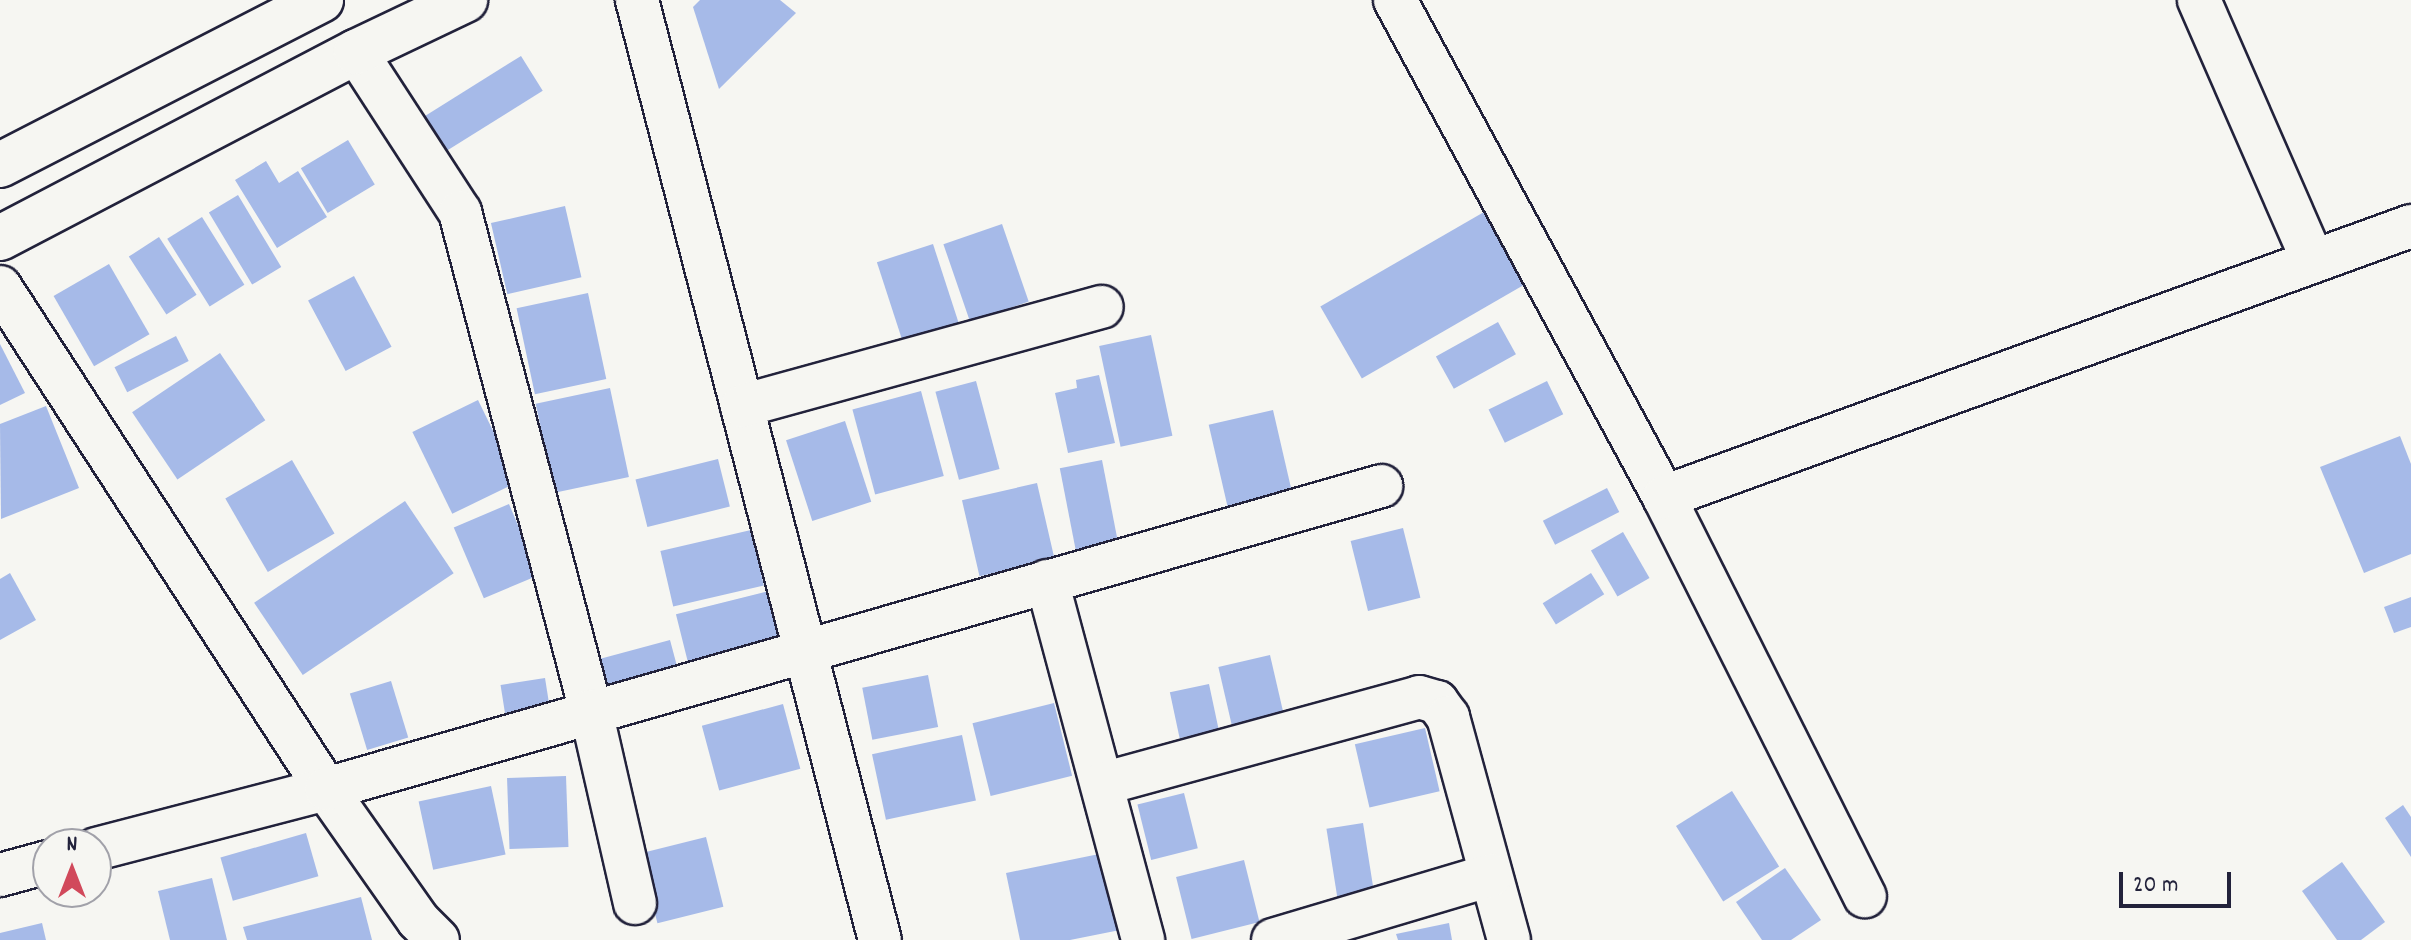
<!DOCTYPE html>
<html>
<head>
<meta charset="utf-8">
<style>
  body { margin:0 }
  #map { position:relative; width:2411px; height:940px; overflow:hidden; background:#f6f6f2; font-family:Dekko,sans-serif }
  div>[style] { position:absolute }
  .building>* { inset:0; background:#a6bae8; transform-origin:0 0 }
  .roads { filter:drop-shadow(2px 0 #22223b) drop-shadow(-2px 0 #22223b) drop-shadow(0 2px #22223b) drop-shadow(0 -2px #22223b) }
  .minor>* { height:42px; margin:-21px; padding:0 21px; transform-origin:21px; border-radius:21px; background:#f6f6f2 }
  .primary>* { height:44px; margin:-22px; padding:0 22px; transform-origin:22px; border-radius:22px; background:#f6f6f2 }
  span { translate:-50% -50%; white-space:nowrap; text-align:center; line-height:1.15; -webkit-text-stroke:8px #f6f6f2; paint-order:stroke }
  .north { position:absolute; left:32px; top:828px; width:80px; height:80px; box-sizing:border-box; background:#f6f6f2; border:2px solid #a1a1a9; border-radius:50%; rotate:0deg; font-size:22px; font-weight:700; line-height:32px; text-align:center; color:#22223b }
  .north::after { content:''; display:block; margin:auto; width:28px; height:36px; background:#d1495b; clip-path:polygon(50% 0,100% 100%,50% 72%,0 100%) }
  .scale { position:absolute; left:2119px; top:872px; width:112px; height:36px; box-sizing:border-box; border:4px solid #22223b; border-top:0; padding-left:10px; font-size:24px; line-height:28px; white-space:nowrap; color:#22223b; -webkit-text-stroke:6px #f6f6f2; paint-order:stroke }
</style>
</head>
<body>
<div id="map">
  <div class="building">
    <div style="clip-path:polygon(700px 0,780px 0,796px 13px,719px 89px,693px 7px)"></div>
    <div style="left:521px;top:56px;width:41px;height:116px;rotate:58deg"></div>
    <div style="left:348px;top:140px;width:52px;height:55px;rotate:59deg"></div>
    <div style="clip-path:polygon(266px 161px,279px 183px,298px 171px,327px 217px,277px 248px,235px 180px)"></div>
    <div style="left:238px;top:195px;width:84px;height:34px;rotate:59deg"></div>
    <div style="left:565px;top:206px;width:73px;height:76px;rotate:77deg"></div>
    <div style="left:1484px;top:212px;width:83px;height:189px;rotate:60deg"></div>
    <div style="left:202px;top:217px;width:80px;height:41px;rotate:58deg"></div>
    <div style="left:1002px;top:224px;width:82px;height:62px;rotate:71deg"></div>
    <div style="left:159px;top:237px;width:69px;height:36px;rotate:57deg"></div>
    <div style="left:933px;top:244px;width:85px;height:59px;rotate:72deg"></div>
    <div style="left:109px;top:264px;width:81px;height:64px;rotate:60deg"></div>
    <div style="left:354px;top:276px;width:80px;height:52px;rotate:62deg"></div>
    <div style="left:588px;top:293px;width:88px;height:73px;rotate:78deg"></div>
    <div style="left:1498px;top:322px;width:37px;height:71px;rotate:61deg"></div>
    <div style="left:1151px;top:335px;width:103px;height:53px;rotate:78deg"></div>
    <div style="left:176px;top:336px;width:28px;height:69px;rotate:63deg"></div>
    <div style="clip-path:polygon(0 344px,25px 393px,0 405px)"></div>
    <div style="left:220px;top:353px;width:81px;height:106px;rotate:56deg"></div>
    <div style="clip-path:polygon(1099px 375px,1115px 443px,1068px 453px,1055px 393px,1077px 388px,1076px 380px)"></div>
    <div style="left:976px;top:381px;width:91px;height:42px;rotate:75deg"></div>
    <div style="left:1547px;top:381px;width:37px;height:65px;rotate:64deg"></div>
    <div style="left:610px;top:388px;width:91px;height:76px;rotate:78deg"></div>
    <div style="left:921px;top:391px;width:88px;height:71px;rotate:75deg"></div>
    <div style="left:478px;top:400px;width:91px;height:73px;rotate:64deg"></div>
    <div style="clip-path:polygon(46px 406px,79px 488px,1px 519px,0 424px)"></div>
    <div style="left:1273px;top:410px;width:96px;height:66px;rotate:77deg"></div>
    <div style="left:845px;top:421px;width:85px;height:62px;rotate:72deg"></div>
    <div style="clip-path:polygon(2400px 436px,2411px 464px,2411px 554px,2364px 573px,2320px 467px)"></div>
    <div style="left:718px;top:459px;width:49px;height:85px;rotate:76deg"></div>
    <div style="left:292px;top:460px;width:85px;height:77px;rotate:60deg"></div>
    <div style="left:1102px;top:460px;width:87px;height:43px;rotate:79deg"></div>
    <div style="left:1037px;top:483px;width:78px;height:77px;rotate:77deg"></div>
    <div style="left:1607px;top:488px;width:27px;height:72px;rotate:63deg"></div>
    <div style="left:405px;top:501px;width:87px;height:182px;rotate:56deg"></div>
    <div style="left:509px;top:504px;width:77px;height:60px;rotate:67deg"></div>
    <div style="left:1403px;top:528px;width:72px;height:54px;rotate:76deg"></div>
    <div style="left:751px;top:530px;width:57px;height:93px;rotate:77deg"></div>
    <div style="left:1623px;top:532px;width:53px;height:37px;rotate:60deg"></div>
    <div style="clip-path:polygon(10px 573px,36px 620px,0 640px,0 579px)"></div>
    <div style="left:1591px;top:573px;width:25px;height:57px;rotate:58deg"></div>
    <div style="left:773px;top:590px;width:58px;height:100px;rotate:76deg"></div>
    <div style="clip-path:polygon(2411px 597px,2411px 627px,2394px 633px,2384px 607px)"></div>
    <div style="left:670px;top:640px;width:39px;height:73px;rotate:75deg"></div>
    <div style="left:1270px;top:655px;width:65px;height:53px;rotate:77deg"></div>
    <div style="left:928px;top:675px;width:53px;height:67px;rotate:79deg"></div>
    <div style="left:545px;top:678px;width:31px;height:45px;rotate:81deg"></div>
    <div style="left:391px;top:681px;width:59px;height:43px;rotate:73deg"></div>
    <div style="left:1209px;top:684px;width:47px;height:40px;rotate:78deg"></div>
    <div style="left:1054px;top:703px;width:75px;height:84px;rotate:76deg"></div>
    <div style="left:783px;top:704px;width:67px;height:84px;rotate:75deg"></div>
    <div style="left:1425px;top:728px;width:65px;height:72px;rotate:77deg"></div>
    <div style="left:962px;top:735px;width:67px;height:92px;rotate:78deg"></div>
    <div style="left:566px;top:776px;width:71px;height:59px;rotate:88deg"></div>
    <div style="left:491px;top:786px;width:70px;height:74px;rotate:78deg"></div>
    <div style="left:1732px;top:791px;width:89px;height:66px;rotate:58deg"></div>
    <div style="left:1184px;top:793px;width:57px;height:48px;rotate:76deg"></div>
    <div style="clip-path:polygon(2403px 805px,2411px 817px,2411px 857px,2385px 818px)"></div>
    <div style="left:1363px;top:823px;width:74px;height:37px;rotate:81deg"></div>
    <div style="left:306px;top:833px;width:45px;height:89px;rotate:74deg"></div>
    <div style="left:706px;top:837px;width:72px;height:68px;rotate:76deg"></div>
    <div style="clip-path:polygon(1104px 853px,1120px 930px,1070px 940px,1020px 940px,1006px 873px)"></div>
    <div style="left:1244px;top:860px;width:64px;height:70px;rotate:76deg"></div>
    <div style="clip-path:polygon(2342px 862px,2385px 922px,2361px 940px,2337px 940px,2302px 891px)"></div>
    <div style="clip-path:polygon(1785px 868px,1821px 920px,1791px 940px,1762px 940px,1736px 902px)"></div>
    <div style="clip-path:polygon(212px 878px,227px 940px,170px 940px,158px 891px)"></div>
    <div style="clip-path:polygon(361px 897px,372px 940px,247px 940px,243px 927px)"></div>
    <div style="clip-path:polygon(42px 923px,46px 940px,0 940px,0 933px)"></div>
    <div style="clip-path:polygon(1449px 923px,1452px 940px,1398px 940px,1396px 934px)"></div>
  </div>
  <div class="roads">
    <div class="minor">
      <div style="left:637px;top:0;width:971px;rotate:75.51deg"></div>
      <div style="left:1395px;top:0;width:565px;rotate:61.58deg"></div>
      <div style="left:1664px;top:497px;width:447px;rotate:63.3deg"></div>
      <div style="left:2199px;top:0;width:285px;rotate:66.4deg"></div>
      <div style="left:356px;top:52px;width:191px;rotate:57deg"></div>
      <div style="left:460px;top:212px;width:516px;rotate:75.29deg"></div>
      <div style="left:591px;top:711px;width:197px;rotate:77.1deg"></div>
      <div style="left:0;top:287px;width:599px;rotate:57deg"></div>
      <div style="left:326px;top:789px;width:160px;rotate:54.9deg"></div>
      <div style="left:418px;top:920px;width:28px;rotate:45deg"></div>
      <div style="left:742px;top:406px;width:373px;rotate:-15.4deg"></div>
      <div style="left:1664px;top:497px;width:795px;rotate:-19.94deg"></div>
      <div style="left:1047px;top:581px;width:372px;rotate:75deg"></div>
      <div style="left:1102px;top:784px;width:329px;rotate:-15.3deg"></div>
      <div style="left:1419px;top:697px;width:19px;rotate:16deg"></div>
      <div style="left:1437px;top:702px;width:19px;rotate:54deg"></div>
      <div style="left:1448px;top:717px;width:231px;rotate:74.7deg"></div>
      <div style="left:96px;top:849px;width:238px;rotate:-14.6deg"></div>
      <div style="left:326px;top:789px;width:1098px;rotate:-16.02deg"></div>
      <div style="left:0;top:875px;width:50px;rotate:-15.2deg"></div>
      <div style="left:1273px;top:940px;width:227px;rotate:-16.6deg"></div>
    </div>
    <div class="primary">
      <div style="left:0;top:165px;width:361px;rotate:-27.2deg"></div>
      <div style="left:0;top:238px;width:402px;rotate:-27.6deg"></div>
      <div style="left:356px;top:52px;width:121px;rotate:-25.5deg"></div>
    </div>
  </div>
  <div class="north">N</div>
  <div class="scale">20 m</div>
</div>
</body>
</html>
